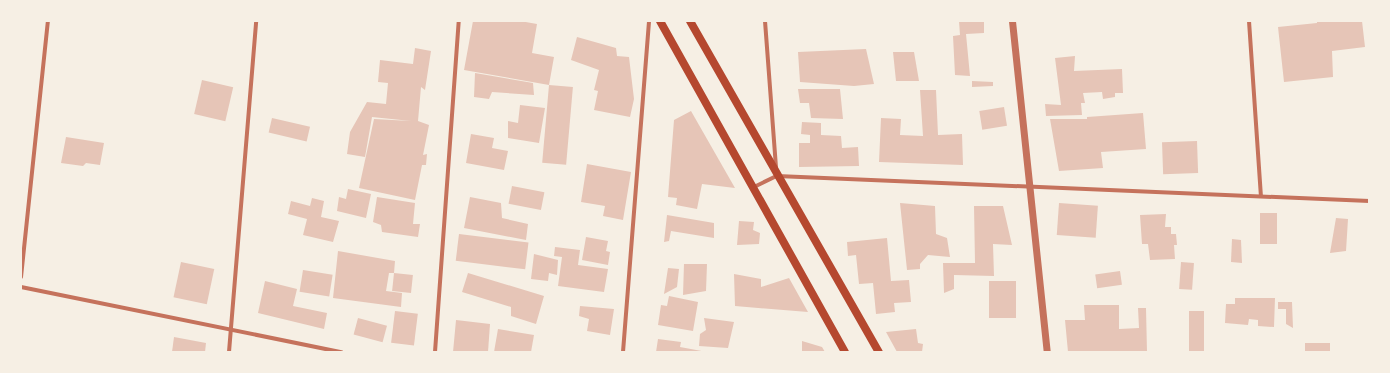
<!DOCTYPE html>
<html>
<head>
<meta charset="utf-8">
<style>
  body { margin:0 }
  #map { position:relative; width:1390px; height:373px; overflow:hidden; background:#f6efe4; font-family:"Source Sans 3",sans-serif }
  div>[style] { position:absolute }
  .building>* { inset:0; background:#e6c5b7; transform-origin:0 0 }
  .minor>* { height:4px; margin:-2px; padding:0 2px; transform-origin:2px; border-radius:2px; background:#c5725c }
  .tertiary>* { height:7px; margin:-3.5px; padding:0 3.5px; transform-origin:3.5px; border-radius:3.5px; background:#c5725c }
  .secondary>* { height:8px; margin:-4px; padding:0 4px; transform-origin:4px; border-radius:4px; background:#b5482f }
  span { translate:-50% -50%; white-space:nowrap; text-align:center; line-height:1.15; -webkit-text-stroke:3.5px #f6efe4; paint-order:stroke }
  .frame { position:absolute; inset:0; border:22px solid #f6efe4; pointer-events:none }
</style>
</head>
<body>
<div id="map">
  <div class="building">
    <div style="clip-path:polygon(473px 21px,520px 21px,537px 24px,532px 53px,554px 57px,549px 85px,464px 70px)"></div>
    <div style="clip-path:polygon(959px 21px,984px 21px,984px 33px,966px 34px,970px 76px,955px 75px,953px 36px,960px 35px)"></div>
    <div style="clip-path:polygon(1317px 21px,1362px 21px,1365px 47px,1332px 51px,1333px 77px,1284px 82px,1278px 27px,1317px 23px)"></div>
    <div style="clip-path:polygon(577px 37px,616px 48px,617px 56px,629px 57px,634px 99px,630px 117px,594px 110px,598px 91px,594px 90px,599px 70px,571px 60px)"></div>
    <div style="clip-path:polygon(415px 48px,431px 51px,425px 90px,421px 87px,418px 121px,429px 125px,423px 155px,427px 154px,426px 165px,422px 165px,415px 200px,359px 188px,374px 119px,411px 121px,372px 117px,365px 157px,347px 154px,350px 132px,367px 102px,386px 104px,388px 83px,378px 82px,380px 60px,413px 64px)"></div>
    <div style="clip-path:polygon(866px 49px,874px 84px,854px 86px,800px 82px,798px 52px)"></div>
    <div style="clip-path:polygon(893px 52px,914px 52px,919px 81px,896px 81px)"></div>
    <div style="clip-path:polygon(1075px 56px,1074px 71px,1122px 69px,1123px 93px,1115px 93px,1115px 97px,1103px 99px,1102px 92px,1083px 93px,1085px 103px,1081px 103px,1082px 115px,1046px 116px,1045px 104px,1061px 105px,1055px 58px)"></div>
    <div style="clip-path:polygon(475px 73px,533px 83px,534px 95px,492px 92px,489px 99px,474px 97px)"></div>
    <div style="left:202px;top:80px;width:32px;height:35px;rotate:13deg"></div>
    <div style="clip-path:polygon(972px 81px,993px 82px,993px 86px,972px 87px)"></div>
    <div style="left:549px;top:85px;width:24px;height:78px;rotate:5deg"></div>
    <div style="clip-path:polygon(798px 89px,840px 89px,843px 119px,811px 118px,809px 103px,800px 103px)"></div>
    <div style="clip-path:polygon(920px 90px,936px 90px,938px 135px,962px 134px,963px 165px,879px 162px,881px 118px,901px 119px,900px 135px,923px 136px)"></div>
    <div style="clip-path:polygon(520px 105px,545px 108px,539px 143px,508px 138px,508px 121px,518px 123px)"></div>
    <div style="left:1004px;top:107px;width:19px;height:25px;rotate:81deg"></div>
    <div style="clip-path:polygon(691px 111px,735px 188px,702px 184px,697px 209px,676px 205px,677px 198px,668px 197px,674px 120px)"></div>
    <div style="clip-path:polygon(1143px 113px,1146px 149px,1101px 152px,1103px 168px,1059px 171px,1050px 119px,1087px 119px,1087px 117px)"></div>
    <div style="left:272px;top:118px;width:39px;height:15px;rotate:13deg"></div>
    <div style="clip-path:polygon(802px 122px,821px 123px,821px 135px,841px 136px,842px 148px,858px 147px,859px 166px,799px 167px,799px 143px,810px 143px,810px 135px,801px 134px)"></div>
    <div style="clip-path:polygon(471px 134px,494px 138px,492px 148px,508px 151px,504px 170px,466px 163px)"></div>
    <div style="clip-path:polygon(66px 137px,104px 143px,100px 165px,86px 163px,83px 166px,61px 163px)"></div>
    <div style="left:1197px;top:141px;width:32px;height:35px;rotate:88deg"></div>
    <div style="clip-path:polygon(587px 164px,631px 172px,623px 220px,603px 216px,605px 206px,581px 202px)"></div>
    <div style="left:512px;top:186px;width:33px;height:18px;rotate:11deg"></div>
    <div style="clip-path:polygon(348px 189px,371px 194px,366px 218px,337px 211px,339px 197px,346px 199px)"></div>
    <div style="clip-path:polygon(377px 197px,415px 203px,413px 224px,420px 224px,418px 237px,382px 232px,381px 225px,373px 222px)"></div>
    <div style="clip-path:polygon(470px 197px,501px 203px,502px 218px,528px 224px,526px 240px,464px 228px)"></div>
    <div style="clip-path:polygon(312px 198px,324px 201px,321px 217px,339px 221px,333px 242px,303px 235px,307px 219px,288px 214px,291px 201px,310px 206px)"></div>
    <div style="clip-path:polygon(900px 203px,935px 206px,936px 234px,947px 238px,950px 257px,928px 255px,920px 264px,920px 269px,907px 270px)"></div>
    <div style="left:1059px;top:203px;width:39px;height:32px;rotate:4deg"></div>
    <div style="clip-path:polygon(974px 206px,1003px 206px,1012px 245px,993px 244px,994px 276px,954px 275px,954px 289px,944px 293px,943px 263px,975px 263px)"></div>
    <div style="left:1260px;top:213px;width:17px;height:31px"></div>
    <div style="clip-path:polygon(1166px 214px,1165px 227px,1171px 227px,1171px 234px,1176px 234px,1177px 245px,1174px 245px,1175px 259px,1150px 260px,1148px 244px,1142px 244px,1140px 215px)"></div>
    <div style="clip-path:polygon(667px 215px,714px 223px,714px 238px,671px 231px,669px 241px,664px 242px)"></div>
    <div style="clip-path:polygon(1336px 218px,1348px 219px,1346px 251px,1330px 253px)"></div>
    <div style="clip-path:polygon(739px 221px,754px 222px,753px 230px,760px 233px,759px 244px,737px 245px)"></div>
    <div style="left:459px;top:234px;width:70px;height:27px;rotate:7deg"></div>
    <div style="clip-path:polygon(586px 237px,608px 241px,606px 251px,610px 252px,608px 265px,582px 260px)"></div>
    <div style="clip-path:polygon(887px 238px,891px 281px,909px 280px,911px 302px,894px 303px,895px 312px,876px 314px,873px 283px,859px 284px,856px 255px,848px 256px,847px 242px)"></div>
    <div style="clip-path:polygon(1232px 239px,1241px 240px,1242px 263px,1231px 262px)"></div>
    <div style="clip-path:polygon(555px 247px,580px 250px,578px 265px,608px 269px,604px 292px,558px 286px,562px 257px,554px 256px)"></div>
    <div style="clip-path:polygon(338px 251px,395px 261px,394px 273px,389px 273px,386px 291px,402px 293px,401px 307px,333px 298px)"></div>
    <div style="clip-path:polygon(534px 254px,558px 260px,557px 275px,549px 273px,548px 281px,531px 279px)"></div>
    <div style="left:181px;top:262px;width:34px;height:36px;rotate:12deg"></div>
    <div style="left:1181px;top:262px;width:13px;height:27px;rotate:4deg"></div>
    <div style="clip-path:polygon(684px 264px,707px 264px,706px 291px,683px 295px)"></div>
    <div style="clip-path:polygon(668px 268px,679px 269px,677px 287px,664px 294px)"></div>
    <div style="left:303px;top:270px;width:30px;height:22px;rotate:9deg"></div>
    <div style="left:1120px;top:271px;width:14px;height:25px;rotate:82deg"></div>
    <div style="left:394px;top:273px;width:19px;height:18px;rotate:6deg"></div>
    <div style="clip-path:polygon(468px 273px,544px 296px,536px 324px,511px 316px,511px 307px,462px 292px)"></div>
    <div style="clip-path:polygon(734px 274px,761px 279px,761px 287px,789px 278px,808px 312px,735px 306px)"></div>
    <div style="clip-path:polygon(265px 281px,297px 289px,293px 306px,327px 313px,324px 329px,258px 313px)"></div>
    <div style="left:989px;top:281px;width:27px;height:37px"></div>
    <div style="clip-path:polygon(669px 296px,698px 302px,693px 331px,658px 325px,661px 305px,667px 306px)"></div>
    <div style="clip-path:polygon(1235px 298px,1275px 298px,1274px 327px,1258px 326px,1258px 320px,1249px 319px,1248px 325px,1225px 323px,1226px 304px,1235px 304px)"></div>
    <div style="clip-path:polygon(1278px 302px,1292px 302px,1293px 328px,1286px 324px,1286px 309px,1278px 309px)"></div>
    <div style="clip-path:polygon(1084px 305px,1119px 305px,1119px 329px,1139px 328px,1138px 308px,1146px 308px,1147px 352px,1068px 352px,1065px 320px,1085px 320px)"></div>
    <div style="clip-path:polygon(580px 306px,614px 309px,610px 335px,587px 331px,589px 319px,579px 316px)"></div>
    <div style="left:395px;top:311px;width:23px;height:32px;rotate:7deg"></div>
    <div style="left:1189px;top:311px;width:15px;height:41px"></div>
    <div style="left:358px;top:318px;width:30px;height:17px;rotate:15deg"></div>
    <div style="clip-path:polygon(704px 318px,734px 322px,728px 348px,699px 346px,700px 334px,706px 330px)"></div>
    <div style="clip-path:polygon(456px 320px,490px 324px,488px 352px,453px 352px)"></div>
    <div style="clip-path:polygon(498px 329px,534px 335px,531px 352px,494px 352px)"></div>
    <div style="clip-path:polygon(916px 329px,918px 343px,923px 344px,922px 352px,897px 352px,886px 332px)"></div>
    <div style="clip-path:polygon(174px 337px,206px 343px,205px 352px,172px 352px)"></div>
    <div style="clip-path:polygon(658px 339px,681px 342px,680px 347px,707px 352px,656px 352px)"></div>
    <div style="clip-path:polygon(802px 341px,822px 347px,825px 352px,802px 352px)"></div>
    <div style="left:1305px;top:343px;width:25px;height:9px"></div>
  </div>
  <div class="minor">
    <div style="left:765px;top:21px;width:147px;rotate:85.7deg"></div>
    <div style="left:1249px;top:21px;width:175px;rotate:86.1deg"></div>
    <div style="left:754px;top:187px;width:25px;rotate:-26deg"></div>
    <div style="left:777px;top:176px;width:593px;rotate:2.42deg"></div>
    <div style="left:21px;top:277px;width:257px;rotate:-84deg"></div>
    <div style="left:21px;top:287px;width:327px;rotate:11.5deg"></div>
    <div style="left:229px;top:352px;width:332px;rotate:-85.3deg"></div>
    <div style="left:435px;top:352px;width:332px;rotate:-85.9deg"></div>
    <div style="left:623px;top:352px;width:332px;rotate:-85.5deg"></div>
  </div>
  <div class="tertiary">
    <div style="left:1012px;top:21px;width:333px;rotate:84deg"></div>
  </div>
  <div class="secondary">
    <div style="left:660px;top:21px;width:379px;rotate:60.8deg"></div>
    <div style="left:690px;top:21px;width:381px;rotate:60.3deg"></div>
  </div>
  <div class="frame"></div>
</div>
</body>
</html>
